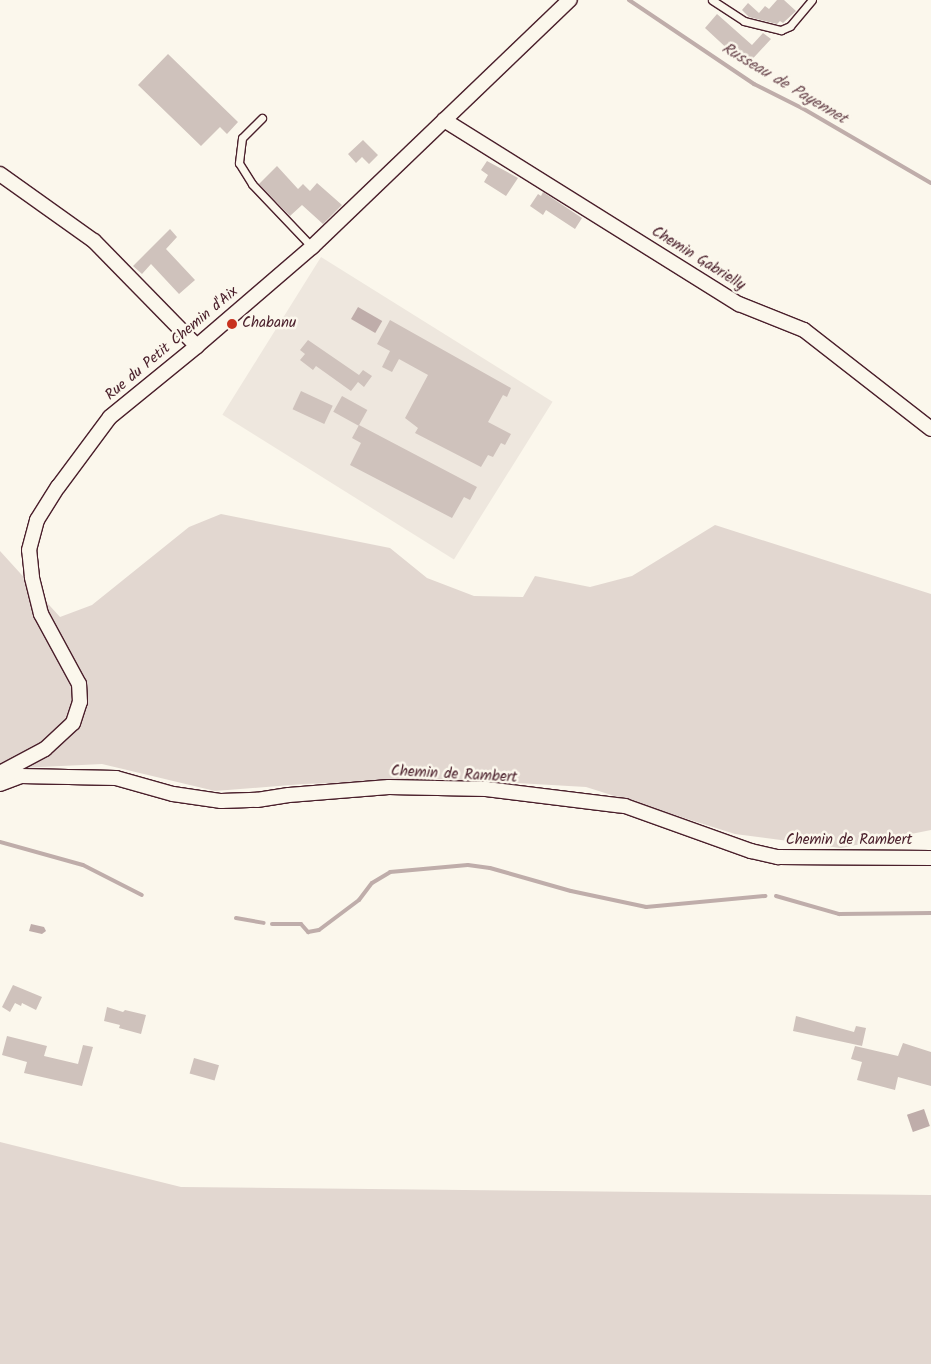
<!DOCTYPE html>
<html>
<head>
<meta charset="utf-8">
<style>
  body { margin:0 }
  #map { position:relative; width:931px; height:1364px; overflow:hidden; background:#fbf7ec; font-family:Kalam,sans-serif }
  div>[style] { position:absolute }
  .built>* { inset:0; background:#eee7de; transform-origin:0 0 }
  .green>* { inset:0; background:#e2d7d0 }
  .water>* { inset:0; background:#bfadaa; transform-origin:0 0 }
  .stream>* { height:4px; margin:-2px; padding:0 2px; transform-origin:2px; border-radius:2px; background:#bfadaa }
  .building>* { inset:0; background:#cfc2bc; transform-origin:0 0 }
  .roads { filter:drop-shadow(1px 0 #4a1f2b) drop-shadow(-1px 0 #4a1f2b) drop-shadow(0 1px #4a1f2b) drop-shadow(0 -1px #4a1f2b) }
  .lane>* { height:7px; margin:-3.5px; padding:0 3.5px; transform-origin:3.5px; border-radius:3.5px; background:#fbf7ec }
  .street>* { height:14px; margin:-7px; padding:0 7px; transform-origin:7px; border-radius:7px; background:#fbf7ec }
  .dots>* { width:14px; height:14px; translate:-50% -50%; box-sizing:border-box; border:2px solid #fbf7ec; border-radius:50% }
  span { translate:-50% -50%; white-space:nowrap; text-align:center; line-height:1.15; -webkit-text-stroke:5px #fbf7ec; paint-order:stroke }
  .street-label { font-size:15px; color:#4a1f2b }
  .poi-label { font-size:15px; color:#4a1f2b }
  .left { translate:0 -50%; text-align:left }
  .water-label { font-size:16px; color:#6d4a51; font-style:italic }
</style>
</head>
<body>
<div id="map">
  <div class="built">
    <div style="left:321px;top:257px;width:273px;height:186px;rotate:32deg"></div>
  </div>
  <div class="green">
    <div style="clip-path:polygon(221px 514px,390px 548px,427px 578px,474px 596px,523px 597px,535px 576px,590px 587px,632px 576px,715px 525px,931px 594px,931px 830px,841px 848px,735px 834px,586px 787px,445px 779px,303px 784px,215px 791px,102px 764px,0 769px,0 551px,60px 617px,92px 605px,189px 527px)"></div>
    <div style="clip-path:polygon(0 1142px,181px 1187px,931px 1195px,931px 1364px,0 1364px)"></div>
  </div>
  <div class="water">
    <div style="left:358px;top:307px;width:28px;height:14px;rotate:30deg"></div>
    <div style="clip-path:polygon(31px 924px,44px 927px,46px 931px,42px 934px,29px 931px)"></div>
    <div style="left:924px;top:1109px;width:18px;height:18px;rotate:71deg"></div>
  </div>
  <div class="stream">
    <div style="left:629px;top:0;width:151px;rotate:33.9deg"></div>
    <div style="left:754px;top:84px;width:54px;rotate:26.6deg"></div>
    <div style="left:802px;top:108px;width:149px;rotate:30.2deg"></div>
    <div style="left:0;top:842px;width:86px;rotate:15.5deg"></div>
    <div style="left:83px;top:865px;width:66px;rotate:27deg"></div>
    <div style="left:776px;top:896px;width:66px;rotate:15.9deg"></div>
    <div style="left:839px;top:914px;width:92px;rotate:-0.6deg"></div>
    <div style="left:236px;top:918px;width:28px;rotate:10deg"></div>
    <div style="left:272px;top:924px;width:29px"></div>
    <div style="left:301px;top:924px;width:11px;rotate:49deg"></div>
    <div style="left:308px;top:932px;width:11px;rotate:-10deg"></div>
    <div style="left:319px;top:930px;width:50px;rotate:-36.9deg"></div>
    <div style="left:359px;top:900px;width:21px;rotate:-53deg"></div>
    <div style="left:372px;top:883px;width:21px;rotate:-31deg"></div>
    <div style="left:390px;top:872px;width:78px;rotate:-5.1deg"></div>
    <div style="left:468px;top:865px;width:22px;rotate:8deg"></div>
    <div style="left:490px;top:868px;width:84px;rotate:15.9deg"></div>
    <div style="left:571px;top:891px;width:77px;rotate:12deg"></div>
    <div style="left:646px;top:907px;width:120px;rotate:-5.3deg"></div>
  </div>
  <div class="building">
    <div style="clip-path:polygon(777px 0,784px 0,796px 11px,783px 23px,780px 21px,777px 24px,749px 17px,742px 10px,748px 3px,759px 13px,765px 6px,769px 9px)"></div>
    <div style="clip-path:polygon(717px 14px,752px 45px,763px 33px,771px 39px,746px 66px,705px 28px)"></div>
    <div style="clip-path:polygon(168px 54px,238px 122px,227px 134px,220px 127px,201px 146px,138px 85px)"></div>
    <div style="clip-path:polygon(363px 140px,378px 155px,369px 164px,362px 157px,356px 163px,348px 154px)"></div>
    <div style="clip-path:polygon(487px 161px,518px 178px,506px 196px,484px 182px,488px 175px,481px 170px)"></div>
    <div style="clip-path:polygon(277px 166px,298px 189px,303px 184px,310px 191px,317px 183px,342px 205px,323px 224px,302px 205px,290px 216px,259px 184px)"></div>
    <div style="clip-path:polygon(543px 192px,582px 218px,575px 229px,546px 210px,543px 215px,530px 206px,538px 194px,541px 196px)"></div>
    <div style="clip-path:polygon(170px 229px,177px 237px,166px 249px,195px 280px,179px 294px,151px 264px,142px 274px,133px 266px)"></div>
    <div style="clip-path:polygon(390px 320px,511px 388px,507px 397px,503px 395px,488px 422px,511px 434px,505px 445px,501px 443px,493px 457px,488px 455px,481px 467px,415px 433px,418px 428px,405px 418px,428px 375px,399px 359px,392px 372px,382px 367px,390px 351px,377px 344px)"></div>
    <div style="clip-path:polygon(308px 340px,359px 375px,363px 370px,372px 376px,364px 387px,358px 382px,351px 391px,316px 366px,313px 370px,300px 360px,305px 354px,300px 350px)"></div>
    <div style="left:301px;top:391px;width:35px;height:20px;rotate:25deg"></div>
    <div style="left:342px;top:396px;width:29px;height:18px;rotate:29deg"></div>
    <div style="clip-path:polygon(359px 425px,477px 487px,470px 500px,464px 497px,452px 518px,350px 465px,361px 443px,352px 438px)"></div>
    <div style="clip-path:polygon(13px 985px,42px 997px,36px 1010px,22px 1003px,21px 1006px,15px 1003px,10px 1012px,2px 1007px)"></div>
    <div style="clip-path:polygon(107px 1007px,123px 1012px,125px 1010px,146px 1015px,141px 1034px,119px 1028px,120px 1025px,104px 1021px)"></div>
    <div style="clip-path:polygon(796px 1016px,854px 1032px,856px 1026px,866px 1028px,862px 1046px,793px 1031px)"></div>
    <div style="clip-path:polygon(7px 1036px,47px 1046px,44px 1056px,78px 1064px,83px 1045px,93px 1047px,82px 1086px,24px 1073px,27px 1062px,2px 1055px)"></div>
    <div style="clip-path:polygon(903px 1043px,931px 1052px,931px 1086px,898px 1077px,895px 1090px,857px 1080px,862px 1062px,851px 1059px,855px 1046px,898px 1056px)"></div>
    <div style="left:194px;top:1058px;width:26px;height:16px;rotate:16deg"></div>
  </div>
  <div class="roads">
    <div class="lane">
      <div style="left:712px;top:0;width:38px;rotate:33deg"></div>
      <div style="left:744px;top:21px;width:38px;rotate:14deg"></div>
      <div style="left:781px;top:30px;width:10px;rotate:-24deg"></div>
      <div style="left:790px;top:26px;width:34px;rotate:-50deg"></div>
      <div style="left:262px;top:118px;width:28px;rotate:135deg"></div>
      <div style="left:242px;top:138px;width:25px;rotate:97deg"></div>
      <div style="left:239px;top:163px;width:25px;rotate:58deg"></div>
      <div style="left:252px;top:184px;width:87px;rotate:46.4deg"></div>
    </div>
    <div class="street">
      <div style="left:444px;top:120px;width:348px;rotate:32deg"></div>
      <div style="left:739px;top:304px;width:70px;rotate:21.8deg"></div>
      <div style="left:804px;top:330px;width:161px;rotate:37.9deg"></div>
      <div style="left:0;top:174px;width:115px;rotate:35.5deg"></div>
      <div style="left:94px;top:241px;width:147px;rotate:45.6deg"></div>
      <div style="left:0;top:773px;width:51px;rotate:-28.1deg"></div>
      <div style="left:45px;top:749px;width:38px;rotate:-43deg"></div>
      <div style="left:73px;top:723px;width:22px;rotate:-72deg"></div>
      <div style="left:80px;top:702px;width:18px;rotate:-93deg"></div>
      <div style="left:79px;top:684px;width:80px;rotate:-118.5deg"></div>
      <div style="left:41px;top:614px;width:38px;rotate:-104deg"></div>
      <div style="left:32px;top:577px;width:27px;rotate:-96deg"></div>
      <div style="left:29px;top:550px;width:31px;rotate:-75deg"></div>
      <div style="left:37px;top:520px;width:39px;rotate:-58deg"></div>
      <div style="left:58px;top:487px;width:87px;rotate:-53.4deg"></div>
      <div style="left:110px;top:417px;width:112px;rotate:-39.2deg"></div>
      <div style="left:197px;top:346px;width:152px;rotate:-40.7deg"></div>
      <div style="left:312px;top:247px;width:357px;rotate:-43.8deg"></div>
      <div style="left:0;top:784px;width:22px;rotate:-21deg"></div>
      <div style="left:21px;top:776px;width:95px;rotate:1.2deg"></div>
      <div style="left:116px;top:778px;width:59px;rotate:15.7deg"></div>
      <div style="left:173px;top:794px;width:49px;rotate:8.3deg"></div>
      <div style="left:221px;top:801px;width:36px;rotate:-2deg"></div>
      <div style="left:257px;top:800px;width:32px;rotate:-9deg"></div>
      <div style="left:289px;top:795px;width:100px;rotate:-4.6deg"></div>
      <div style="left:389px;top:787px;width:97px;rotate:1.2deg"></div>
      <div style="left:486px;top:789px;width:140px;rotate:7deg"></div>
      <div style="left:625px;top:806px;width:134px;rotate:19.7deg"></div>
      <div style="left:751px;top:851px;width:28px;rotate:13deg"></div>
      <div style="left:778px;top:857px;width:153px;rotate:0.4deg"></div>
    </div>
  </div>
  <div class="dots">
    <div style="left:232px;top:324px;background:#c8321e"></div>
  </div>
  <div class="street-label">
    <span style="left:698px;top:259px;rotate:32deg">Chemin Gabrielly</span>
    <span style="left:172px;top:344px;rotate:-40deg">Rue du Petit Chemin d'Aix</span>
    <span style="left:454px;top:775px;rotate:3deg">Chemin de Rambert</span>
    <span style="left:849px;top:841px">Chemin de Rambert</span>
  </div>
  <div class="poi-label">
    <span class="left" style="left:242px;top:324px">Chabanu</span>
  </div>
  <div class="water-label">
    <span style="left:784px;top:84px;rotate:31deg">Russeau de Payennet</span>
  </div>
</div>
</body>
</html>
